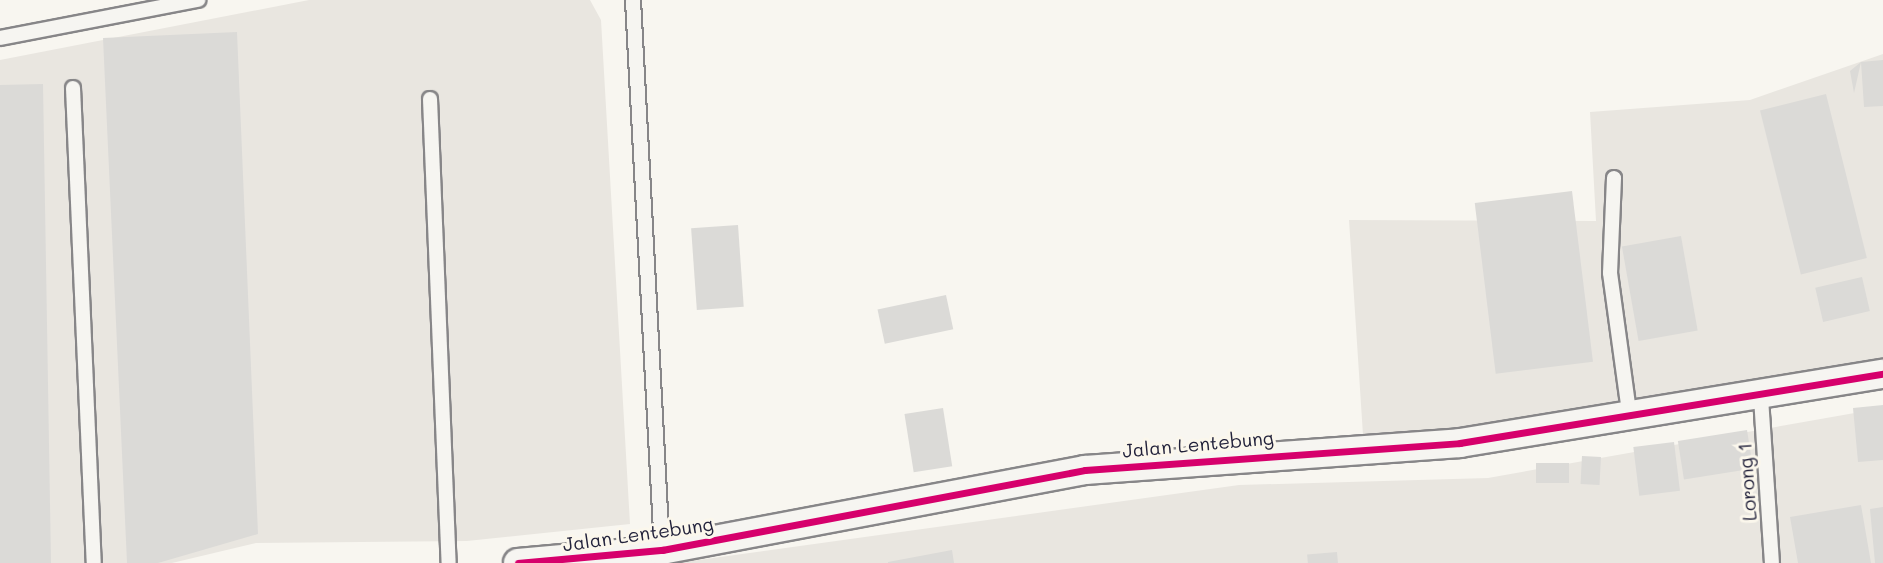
<!DOCTYPE html>
<html>
<head>
<meta charset="utf-8">
<style>
  body { margin:0 }
  #map { position:relative; width:1883px; height:563px; overflow:hidden; background:#f8f6f0; font-family:Mali,sans-serif }
  div>[style] { position:absolute }
  .built>* { inset:0; background:#e9e6e0 }
  .building>* { inset:0; background:#dbdad7; transform-origin:0 0 }
  .roads { filter:drop-shadow(2px 0 #878688) drop-shadow(-2px 0 #878688) drop-shadow(0 2px #878688) drop-shadow(0 -2px #878688) }
  .lane>* { height:14px; margin:-7px; padding:0 7px; transform-origin:7px; border-radius:7px; background:#f6f5f1 }
  .street>* { height:28px; margin:-14px; padding:0 14px; transform-origin:14px; border-radius:14px; background:#f6f5f1 }
  .cycleway>* { height:7px; margin:-3.5px; padding:0 3.5px; transform-origin:3.5px; border-radius:3.5px; background:#d6006c }
  span { translate:-50% -50%; white-space:nowrap; text-align:center; line-height:1.15; -webkit-text-stroke:6px #fbf7ec; paint-order:stroke }
  .street-label { font-size:19px; color:#22223b }
</style>
</head>
<body>
<div id="map">
  <div class="built">
    <div style="clip-path:polygon(309px 0,590px 0,601px 20px,630px 524px,467px 541px,256px 543px,172px 563px,0 563px,0 60px)"></div>
    <div style="clip-path:polygon(1883px 54px,1883px 359px,1766px 385px,1508px 425px,1363px 435px,1349px 220px,1596px 221px,1590px 112px,1750px 100px)"></div>
    <div style="clip-path:polygon(1883px 408px,1883px 563px,677px 563px,1239px 485px,1488px 478px)"></div>
  </div>
  <div class="building">
    <div style="clip-path:polygon(237px 32px,258px 534px,158px 563px,127px 563px,103px 38px)"></div>
    <div style="clip-path:polygon(1883px 60px,1883px 106px,1864px 107px,1861px 62px,1854px 93px,1850px 71px,1861px 62px)"></div>
    <div style="clip-path:polygon(43px 84px,51px 563px,0 563px,0 85px)"></div>
    <div style="left:1826px;top:94px;width:169px;height:68px;rotate:76deg"></div>
    <div style="left:1572px;top:191px;width:172px;height:98px;rotate:83deg"></div>
    <div style="left:738px;top:225px;width:82px;height:47px;rotate:86deg"></div>
    <div style="left:1681px;top:236px;width:96px;height:60px;rotate:80deg"></div>
    <div style="left:1862px;top:277px;width:35px;height:48px;rotate:77deg"></div>
    <div style="left:946px;top:295px;width:35px;height:70px;rotate:78deg"></div>
    <div style="clip-path:polygon(1883px 405px,1883px 460px,1858px 462px,1853px 408px)"></div>
    <div style="left:943px;top:408px;width:59px;height:39px;rotate:81deg"></div>
    <div style="left:1747px;top:430px;width:39px;height:70px;rotate:81deg"></div>
    <div style="left:1674px;top:442px;width:49px;height:41px;rotate:83deg"></div>
    <div style="left:1582px;top:456px;width:19px;height:28px;rotate:3deg"></div>
    <div style="left:1536px;top:463px;width:33px;height:20px"></div>
    <div style="clip-path:polygon(1861px 505px,1871px 563px,1798px 563px,1790px 517px)"></div>
    <div style="clip-path:polygon(1883px 507px,1883px 563px,1875px 563px,1870px 509px)"></div>
    <div style="clip-path:polygon(952px 550px,954px 563px,888px 563px,888px 562px)"></div>
    <div style="left:1337px;top:552px;width:11px;height:30px;rotate:85deg"></div>
  </div>
  <div class="roads">
    <div class="lane">
      <div style="left:633px;top:0;width:551px;rotate:86.98deg"></div>
      <div style="left:0;top:38px;width:202px;rotate:-10.9deg"></div>
      <div style="left:73px;top:88px;width:475px;rotate:87.5deg"></div>
      <div style="left:430px;top:99px;width:464px;rotate:87.7deg"></div>
      <div style="left:1614px;top:178px;width:95px;rotate:92.4deg"></div>
      <div style="left:1610px;top:273px;width:147px;rotate:82.2deg"></div>
      <div style="left:1761px;top:398px;width:165px;rotate:86.2deg"></div>
    </div>
    <div class="street">
      <div style="left:518px;top:563px;width:145px;rotate:-5.2deg"></div>
      <div style="left:662px;top:550px;width:430px;rotate:-10.7deg"></div>
      <div style="left:1085px;top:470px;width:376px;rotate:-4.1deg"></div>
      <div style="left:1460px;top:443px;width:429px;rotate:-9.3deg"></div>
    </div>
  </div>
  <div class="cycleway">
    <div style="left:518px;top:563px;width:145px;rotate:-5.2deg"></div>
    <div style="left:662px;top:550px;width:430px;rotate:-10.7deg"></div>
    <div style="left:1085px;top:470px;width:376px;rotate:-4.1deg"></div>
    <div style="left:1460px;top:443px;width:429px;rotate:-9.3deg"></div>
  </div>
  <div class="street-label">
    <span style="left:1198px;top:444px;rotate:-5deg">Jalan Lentebung</span>
    <span style="left:1747px;top:482px;rotate:-94deg">Lorong 1</span>
    <span style="left:638px;top:534px;rotate:-8deg">Jalan Lentebung</span>
  </div>
</div>
</body>
</html>
